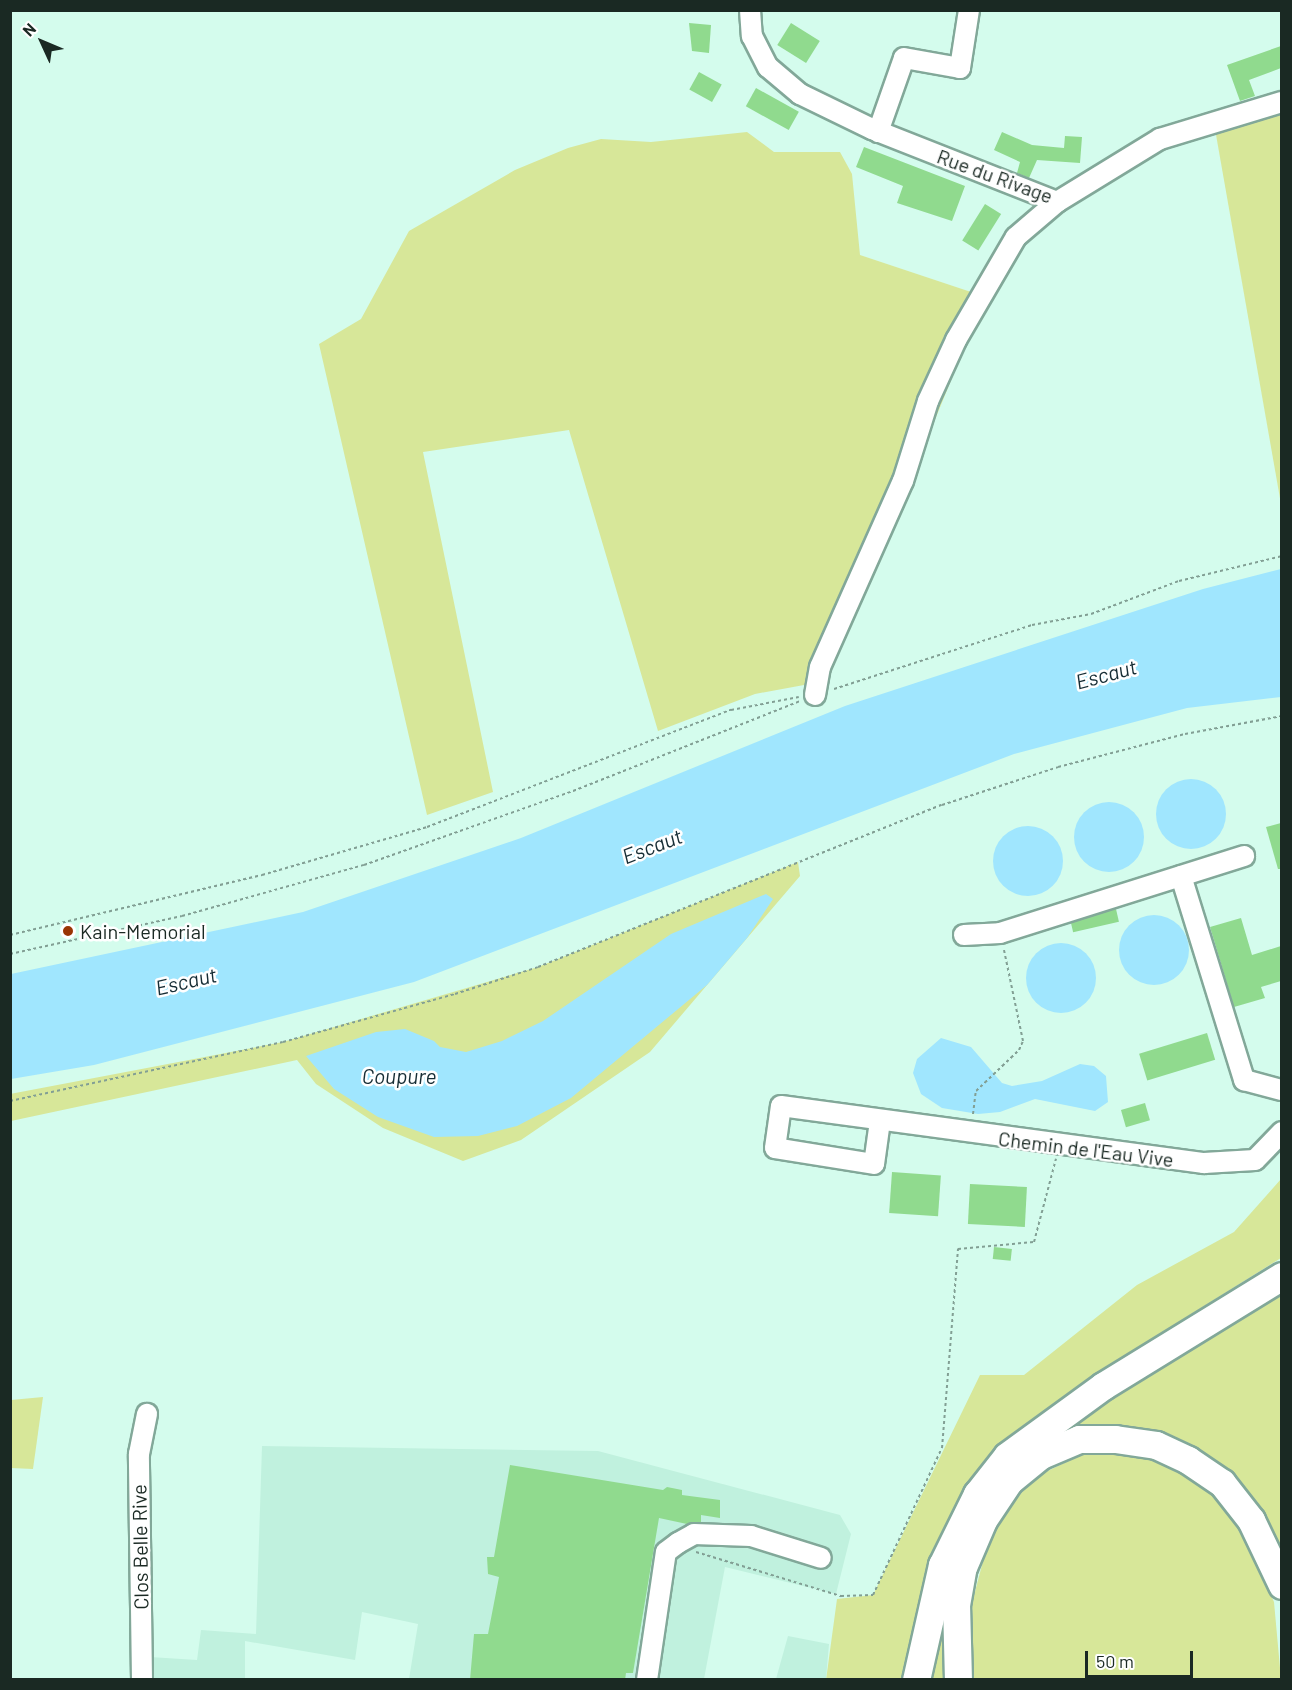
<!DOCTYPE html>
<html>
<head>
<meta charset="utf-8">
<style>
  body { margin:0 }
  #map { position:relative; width:1292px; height:1690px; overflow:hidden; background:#d4fced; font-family:Barlow,sans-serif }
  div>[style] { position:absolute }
  .built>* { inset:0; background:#c0f1de }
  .green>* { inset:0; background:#d7e799 }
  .water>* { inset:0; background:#a0e6fe }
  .round { border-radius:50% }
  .building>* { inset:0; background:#90da8e; transform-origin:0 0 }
  .path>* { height:2px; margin-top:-1px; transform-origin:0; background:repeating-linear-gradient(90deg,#829f94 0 3px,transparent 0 6px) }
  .roads { filter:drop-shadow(2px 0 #82a899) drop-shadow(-2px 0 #82a899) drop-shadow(0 2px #82a899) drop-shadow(0 -2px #82a899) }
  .minor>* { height:20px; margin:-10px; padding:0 10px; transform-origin:10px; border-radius:10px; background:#fff }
  .highway>* { height:27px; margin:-13.5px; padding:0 13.5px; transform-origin:13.5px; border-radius:13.5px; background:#fff }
  .dots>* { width:16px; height:16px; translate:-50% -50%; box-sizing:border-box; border:3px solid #fff; border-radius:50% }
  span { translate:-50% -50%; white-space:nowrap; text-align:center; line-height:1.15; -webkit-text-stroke:5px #fff; paint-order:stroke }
  .street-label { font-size:20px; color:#1a2923 }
  .poi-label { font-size:20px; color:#1a2923 }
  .left { translate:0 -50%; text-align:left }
  .water-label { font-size:21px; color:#162d35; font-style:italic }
  .frame { position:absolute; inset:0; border:12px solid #1a2923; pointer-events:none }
  .north { position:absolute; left:12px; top:12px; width:60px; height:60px; -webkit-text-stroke:4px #fff; paint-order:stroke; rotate:314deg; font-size:16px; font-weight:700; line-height:24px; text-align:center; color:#1a2923 }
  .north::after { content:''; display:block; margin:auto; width:21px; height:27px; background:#1a2923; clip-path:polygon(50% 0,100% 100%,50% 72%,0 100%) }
  .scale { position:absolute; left:1085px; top:1651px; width:108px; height:27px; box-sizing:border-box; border:3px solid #1a2923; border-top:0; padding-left:8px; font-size:18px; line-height:21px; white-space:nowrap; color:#1a2923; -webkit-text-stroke:4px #fff; paint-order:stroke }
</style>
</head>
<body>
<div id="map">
  <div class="built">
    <div style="clip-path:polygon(262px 1446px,598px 1451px,840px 1515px,851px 1534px,836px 1594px,725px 1567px,704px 1679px,409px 1679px,418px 1624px,362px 1612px,355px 1660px,245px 1641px,245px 1679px,150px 1680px,150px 1657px,197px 1660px,201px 1630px,256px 1634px)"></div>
    <div style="clip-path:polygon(788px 1636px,829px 1644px,826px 1679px,776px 1679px)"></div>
  </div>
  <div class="green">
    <div style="clip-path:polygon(1281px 111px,1281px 504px,1215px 129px)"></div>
    <div style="clip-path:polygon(747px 132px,774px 152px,840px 152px,852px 174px,860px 255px,971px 292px,989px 302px,976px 319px,901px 503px,818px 670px,804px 685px,755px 694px,658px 731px,569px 430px,423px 452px,493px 792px,427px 815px,319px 344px,361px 319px,409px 231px,515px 170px,568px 148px,601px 139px,651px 142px)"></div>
    <div style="clip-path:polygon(798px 862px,800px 876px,650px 1052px,521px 1140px,463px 1161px,383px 1128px,316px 1084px,297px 1060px,11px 1121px,10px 1094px,283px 1042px,538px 967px)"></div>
    <div style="clip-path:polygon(1281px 1179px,1281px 1258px,1108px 1366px,1019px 1429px,990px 1455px,967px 1486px,931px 1554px,903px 1679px,826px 1680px,837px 1599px,873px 1595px,980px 1375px,1024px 1375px,1137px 1285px,1234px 1232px)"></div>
    <div style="clip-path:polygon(1281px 1286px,1281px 1555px,1245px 1494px,1221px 1469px,1186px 1448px,1133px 1431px,1105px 1430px,1053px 1441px,1007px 1474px,977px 1515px,949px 1593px,947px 1649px,951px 1679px,928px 1680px,944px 1589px,958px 1546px,976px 1512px,1004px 1470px,1023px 1452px,1103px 1396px)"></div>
    <div style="clip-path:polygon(43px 1397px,33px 1469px,11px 1468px,11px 1400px)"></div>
    <div style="clip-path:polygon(1126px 1452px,1163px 1462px,1198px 1483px,1220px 1503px,1245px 1535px,1274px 1602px,1281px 1679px,973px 1680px,972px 1603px,987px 1546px,1006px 1511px,1035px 1477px,1081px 1455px)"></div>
  </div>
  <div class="water">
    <div style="clip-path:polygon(1281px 569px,1281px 697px,1187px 708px,1014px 754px,414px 982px,94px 1065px,11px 1079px,11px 974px,303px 912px,521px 838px,845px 706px,1203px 589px)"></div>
    <div class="round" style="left:1156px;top:779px;width:70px;height:70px"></div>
    <div class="round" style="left:1074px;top:802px;width:70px;height:70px"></div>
    <div class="round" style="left:993px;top:826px;width:70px;height:70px"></div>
    <div style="clip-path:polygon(766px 894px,773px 899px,747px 938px,707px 985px,571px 1098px,517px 1126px,478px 1136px,434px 1137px,378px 1117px,334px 1089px,306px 1056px,376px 1032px,405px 1029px,434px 1041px,440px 1047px,466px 1052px,502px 1041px,543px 1021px,671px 934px)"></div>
    <div class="round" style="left:1119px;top:915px;width:70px;height:70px"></div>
    <div class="round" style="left:1026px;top:943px;width:70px;height:70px"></div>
    <div style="clip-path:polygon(941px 1038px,971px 1047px,1002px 1083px,1012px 1086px,1042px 1081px,1080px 1064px,1094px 1066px,1106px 1076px,1108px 1102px,1095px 1111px,1035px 1099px,1000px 1112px,978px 1114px,942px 1108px,921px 1094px,913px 1073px,917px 1059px)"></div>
  </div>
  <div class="building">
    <div style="clip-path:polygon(689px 23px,711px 25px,709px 53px,692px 51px)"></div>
    <div style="left:791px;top:23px;width:34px;height:26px;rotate:32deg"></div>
    <div style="clip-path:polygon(1281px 46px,1281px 68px,1249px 80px,1255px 96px,1240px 101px,1227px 65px)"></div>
    <div style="left:699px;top:72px;width:26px;height:20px;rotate:29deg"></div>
    <div style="left:756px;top:88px;width:49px;height:21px;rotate:29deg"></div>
    <div style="clip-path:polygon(1002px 132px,1032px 145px,1064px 148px,1065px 136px,1082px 137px,1080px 163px,1037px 160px,1029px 178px,1017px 173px,1020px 162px,994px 150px)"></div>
    <div style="clip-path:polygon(864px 147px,965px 186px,952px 221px,897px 203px,903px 186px,856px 167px)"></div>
    <div style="left:985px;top:204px;width:19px;height:43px;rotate:32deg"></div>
    <div style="clip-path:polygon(1281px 823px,1281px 869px,1278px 869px,1266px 827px)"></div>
    <div style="left:1116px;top:909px;width:13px;height:47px;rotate:77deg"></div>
    <div style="clip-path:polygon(1241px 918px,1252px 955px,1281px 946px,1281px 981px,1261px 987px,1265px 998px,1234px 1007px,1210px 927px)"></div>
    <div style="left:1207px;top:1033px;width:28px;height:71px;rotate:73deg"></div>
    <div style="left:1145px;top:1103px;width:18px;height:25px;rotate:74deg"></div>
    <div style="left:892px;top:1172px;width:49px;height:41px;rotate:4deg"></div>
    <div style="left:970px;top:1184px;width:57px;height:40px;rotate:3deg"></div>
    <div style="left:994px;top:1247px;width:18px;height:12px;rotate:6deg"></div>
    <div style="clip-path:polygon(510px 1465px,663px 1490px,667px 1487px,682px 1490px,682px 1495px,720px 1500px,720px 1518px,701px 1515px,701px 1522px,687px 1524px,659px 1518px,633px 1673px,626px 1673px,625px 1680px,470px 1680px,474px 1634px,488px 1634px,499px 1577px,488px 1574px,487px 1557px,494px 1557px)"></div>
  </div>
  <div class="path">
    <div style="left:834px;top:689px;width:208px;rotate:-17.9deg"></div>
    <div style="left:1032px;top:625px;width:60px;rotate:-10.6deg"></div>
    <div style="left:1091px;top:614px;width:94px;rotate:-20.6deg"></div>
    <div style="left:1179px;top:581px;width:106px;rotate:-13.6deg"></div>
    <div style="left:10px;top:935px;width:259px;rotate:-13.4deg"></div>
    <div style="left:262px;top:875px;width:172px;rotate:-16.2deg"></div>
    <div style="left:427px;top:827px;width:326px;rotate:-21.1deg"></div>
    <div style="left:731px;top:710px;width:69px;rotate:-10.8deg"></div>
    <div style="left:10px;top:954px;width:176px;rotate:-12.5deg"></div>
    <div style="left:182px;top:916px;width:189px;rotate:-15.7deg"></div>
    <div style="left:364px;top:865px;width:222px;rotate:-19.5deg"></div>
    <div style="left:573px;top:791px;width:244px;rotate:-21.6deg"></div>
    <div style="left:10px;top:1101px;width:279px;rotate:-12.2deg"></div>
    <div style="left:283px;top:1042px;width:179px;rotate:-15.6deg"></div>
    <div style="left:455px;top:994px;width:87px;rotate:-18deg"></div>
    <div style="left:538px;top:967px;width:435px;rotate:-21.9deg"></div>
    <div style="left:942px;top:805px;width:122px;rotate:-18.1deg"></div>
    <div style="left:1058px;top:767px;width:131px;rotate:-14.6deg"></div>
    <div style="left:1185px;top:734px;width:99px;rotate:-10.5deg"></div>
    <div style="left:973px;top:1114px;width:23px;rotate:-83deg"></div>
    <div style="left:976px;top:1091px;width:59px;rotate:-43.6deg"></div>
    <div style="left:1019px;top:1050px;width:10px;rotate:-66deg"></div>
    <div style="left:1023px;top:1041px;width:93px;rotate:-101.8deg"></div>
    <div style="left:696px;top:1552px;width:152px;rotate:16.9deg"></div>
    <div style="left:841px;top:1596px;width:32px;rotate:-2deg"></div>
    <div style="left:873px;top:1595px;width:162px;rotate:-64.9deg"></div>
    <div style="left:942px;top:1448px;width:200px;rotate:-85.4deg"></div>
    <div style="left:958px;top:1249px;width:76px;rotate:-5.3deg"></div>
    <div style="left:1034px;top:1242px;width:86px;rotate:-75.2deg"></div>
  </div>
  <div class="roads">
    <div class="minor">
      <div style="left:750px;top:10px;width:26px;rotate:86deg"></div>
      <div style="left:752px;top:36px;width:35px;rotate:63deg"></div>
      <div style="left:768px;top:67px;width:42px;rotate:40.2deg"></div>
      <div style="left:800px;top:94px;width:80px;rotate:25.9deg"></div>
      <div style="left:872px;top:129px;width:199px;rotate:21.5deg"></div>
      <div style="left:1057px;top:202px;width:121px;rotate:-31.5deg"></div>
      <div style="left:1160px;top:139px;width:127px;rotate:-16.9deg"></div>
      <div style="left:878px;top:132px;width:78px;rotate:-70.6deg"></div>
      <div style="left:904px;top:58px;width:57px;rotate:10.1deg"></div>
      <div style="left:960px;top:68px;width:59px;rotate:-81.2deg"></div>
      <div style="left:815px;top:695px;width:28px;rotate:-80deg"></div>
      <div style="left:820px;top:667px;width:204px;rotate:-66deg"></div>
      <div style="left:903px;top:481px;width:84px;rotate:-72.6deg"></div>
      <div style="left:928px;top:401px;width:67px;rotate:-65.3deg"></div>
      <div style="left:956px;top:340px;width:119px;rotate:-59.8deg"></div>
      <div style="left:1016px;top:237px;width:54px;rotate:-40.5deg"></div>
      <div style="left:1181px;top:876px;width:214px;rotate:72.8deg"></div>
      <div style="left:1244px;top:1080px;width:39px;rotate:15deg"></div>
      <div style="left:964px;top:935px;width:36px;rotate:-3deg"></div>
      <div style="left:1000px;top:933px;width:256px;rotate:-17.5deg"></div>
      <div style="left:880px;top:1121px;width:43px;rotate:97.9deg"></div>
      <div style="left:874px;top:1164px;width:100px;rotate:-170.8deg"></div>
      <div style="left:775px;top:1148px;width:42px;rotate:-81.9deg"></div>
      <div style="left:781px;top:1106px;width:427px;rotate:7.7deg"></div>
      <div style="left:1204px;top:1163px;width:51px;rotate:-3.4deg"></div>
      <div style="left:1255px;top:1160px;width:39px;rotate:-46deg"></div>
      <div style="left:142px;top:1680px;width:226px;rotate:-90.8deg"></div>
      <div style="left:139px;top:1454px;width:41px;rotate:-78.7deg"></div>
      <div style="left:647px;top:1680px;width:129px;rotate:-81.6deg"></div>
      <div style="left:666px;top:1552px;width:15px;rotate:-37deg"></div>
      <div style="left:678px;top:1543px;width:18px;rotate:-29deg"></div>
      <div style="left:694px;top:1534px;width:57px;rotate:2deg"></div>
      <div style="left:751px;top:1536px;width:73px;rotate:17.4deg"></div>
    </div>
    <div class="highway">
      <div style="left:916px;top:1680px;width:118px;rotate:-77.3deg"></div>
      <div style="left:942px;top:1565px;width:79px;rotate:-63.8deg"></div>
      <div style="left:977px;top:1494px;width:48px;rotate:-51.7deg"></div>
      <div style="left:1007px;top:1456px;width:119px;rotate:-36.1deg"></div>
      <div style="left:1103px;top:1386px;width:210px;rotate:-31.6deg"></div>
      <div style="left:958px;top:1680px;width:75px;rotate:-91.5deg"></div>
      <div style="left:956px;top:1605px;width:39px;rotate:-80deg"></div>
      <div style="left:963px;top:1567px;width:51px;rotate:-66.9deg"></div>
      <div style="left:983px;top:1520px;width:47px;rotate:-56.3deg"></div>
      <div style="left:1009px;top:1481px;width:41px;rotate:-39.1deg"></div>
      <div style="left:1041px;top:1455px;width:41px;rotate:-22.8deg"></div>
      <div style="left:1079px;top:1439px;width:36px"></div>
      <div style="left:1115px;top:1439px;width:41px;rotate:8.3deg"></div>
      <div style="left:1156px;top:1445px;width:35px;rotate:25deg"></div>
      <div style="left:1188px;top:1460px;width:41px;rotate:34.1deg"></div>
      <div style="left:1222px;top:1483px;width:47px;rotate:51.9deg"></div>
      <div style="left:1251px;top:1520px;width:72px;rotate:64.5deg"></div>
    </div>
  </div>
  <div class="dots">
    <div style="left:68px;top:931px;background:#9a3505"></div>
  </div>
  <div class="street-label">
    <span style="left:995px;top:176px;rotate:20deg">Rue du Rivage</span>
    <span style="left:1086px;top:1149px;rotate:7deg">Chemin de l'Eau Vive</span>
    <span style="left:140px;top:1547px;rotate:-91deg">Clos Belle Rive</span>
  </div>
  <div class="poi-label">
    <span class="left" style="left:80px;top:931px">Kain-Memorial</span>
  </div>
  <div class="water-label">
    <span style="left:1106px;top:674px;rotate:-15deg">Escaut</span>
    <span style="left:652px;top:846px;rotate:-21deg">Escaut</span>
    <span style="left:186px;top:981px;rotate:-13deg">Escaut</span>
    <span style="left:399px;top:1076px">Coupure</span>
  </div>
  <div class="frame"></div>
  <div class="north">N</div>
  <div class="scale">50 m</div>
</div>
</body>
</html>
